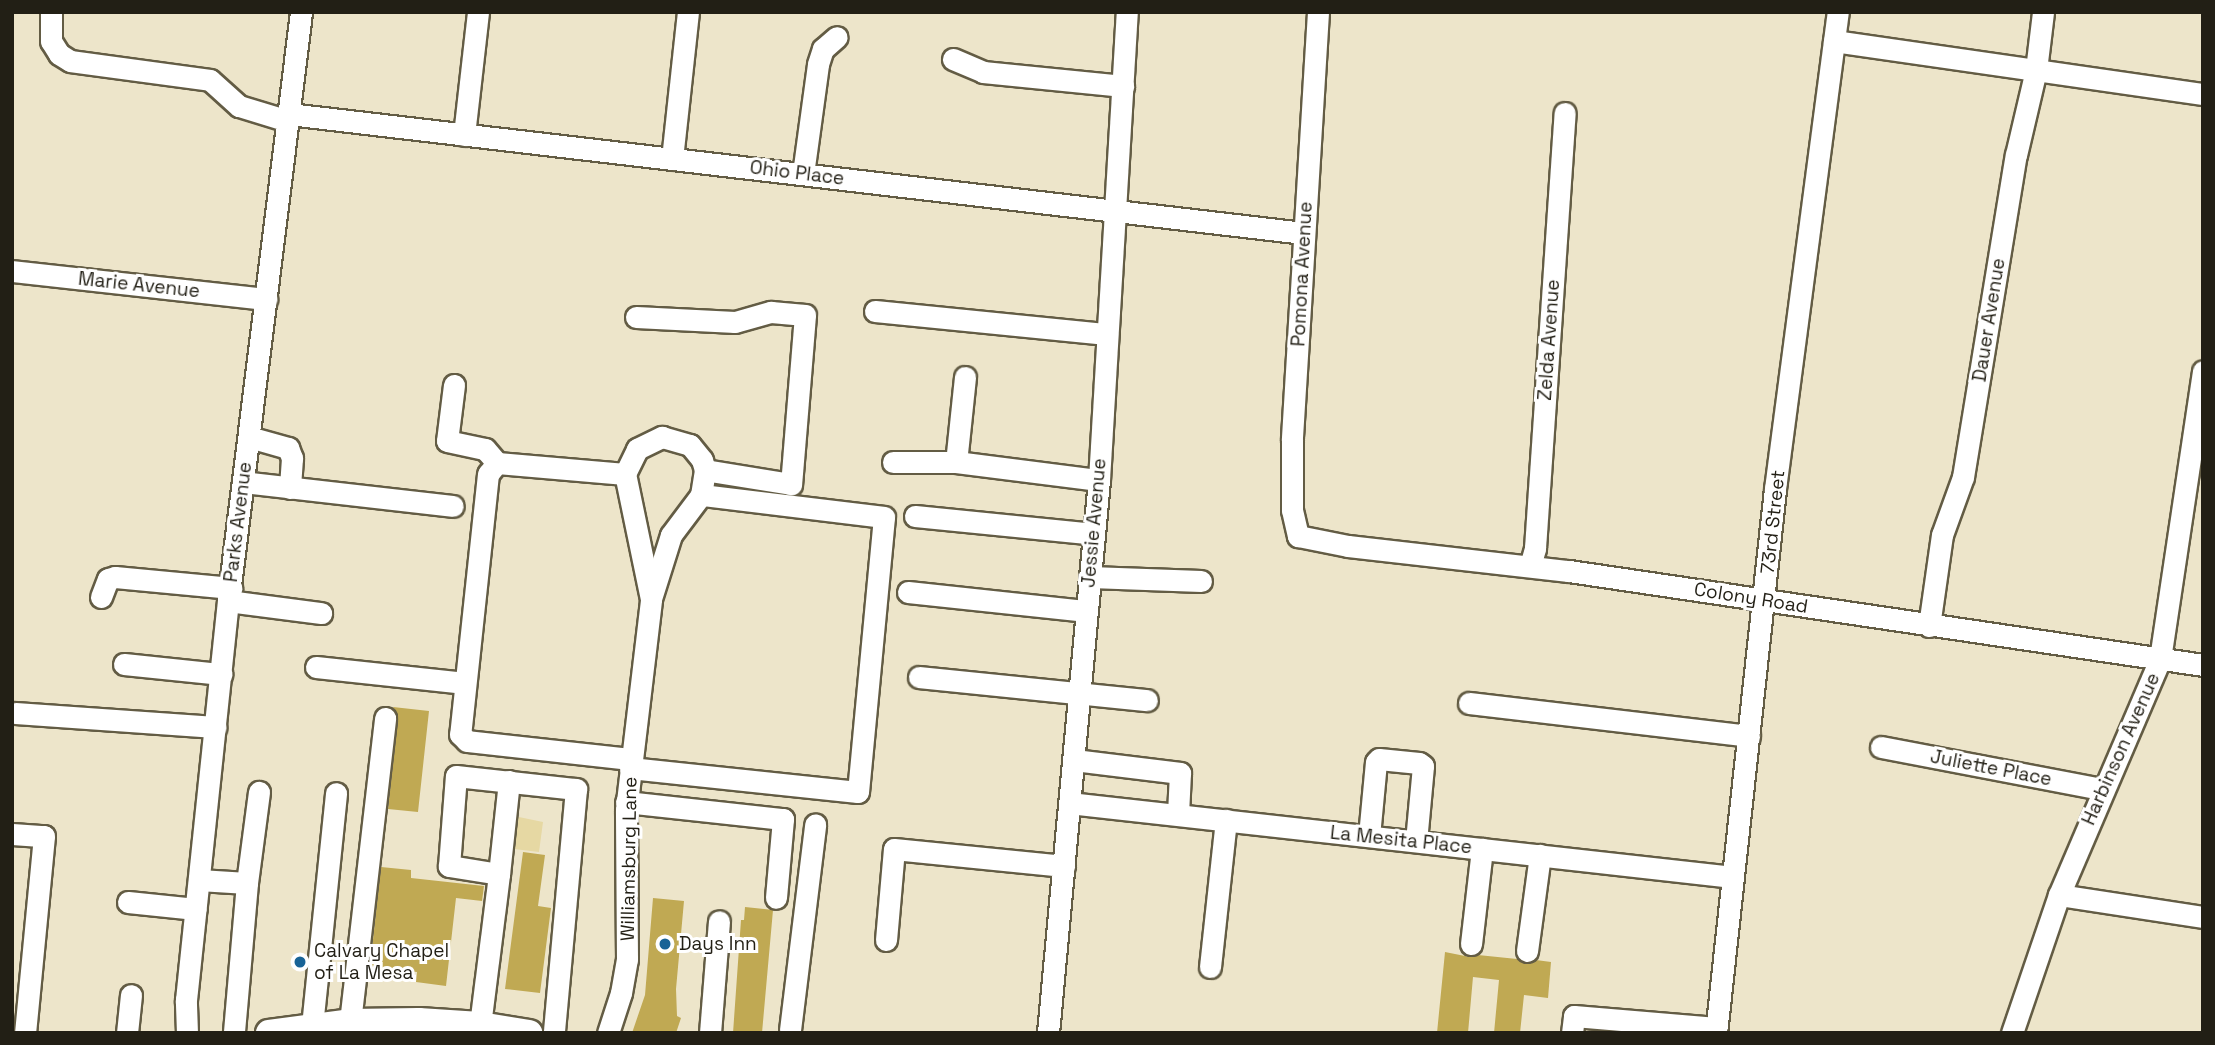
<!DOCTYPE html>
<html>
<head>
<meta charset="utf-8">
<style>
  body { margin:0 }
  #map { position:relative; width:2215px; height:1045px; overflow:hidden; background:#ede5ca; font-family:"Space Grotesk",sans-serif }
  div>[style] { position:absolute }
  .green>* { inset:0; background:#e6d8a3 }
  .building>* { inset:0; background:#c0a953 }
  .roads { filter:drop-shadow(2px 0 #635c44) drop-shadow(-2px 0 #635c44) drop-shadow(0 2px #635c44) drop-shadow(0 -2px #635c44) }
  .minor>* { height:21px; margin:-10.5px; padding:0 10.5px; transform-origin:10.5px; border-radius:10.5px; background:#fff }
  .major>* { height:26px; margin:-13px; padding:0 13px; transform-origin:13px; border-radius:13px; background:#fff }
  .dots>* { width:19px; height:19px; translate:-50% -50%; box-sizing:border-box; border:4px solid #fff; border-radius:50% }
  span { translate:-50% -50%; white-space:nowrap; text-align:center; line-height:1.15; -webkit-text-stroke:6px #fff; paint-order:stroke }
  .street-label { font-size:19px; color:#221f15 }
  .poi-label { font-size:19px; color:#221f15 }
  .left { translate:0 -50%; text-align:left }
  .frame { position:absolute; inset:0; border:14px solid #221f15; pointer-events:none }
</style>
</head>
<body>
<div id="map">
  <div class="green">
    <div style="clip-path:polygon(514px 816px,543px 822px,539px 852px,507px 848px)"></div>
  </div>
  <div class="building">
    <div style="clip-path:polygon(393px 707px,429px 711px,418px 812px,388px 809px,398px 719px)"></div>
    <div style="clip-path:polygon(523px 852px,545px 855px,538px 906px,551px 908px,540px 993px,505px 989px)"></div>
    <div style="clip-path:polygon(381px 867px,411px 870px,411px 878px,484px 886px,482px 901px,456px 898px,446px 986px,416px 982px,417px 972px,370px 967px)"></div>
    <div style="clip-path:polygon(653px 898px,684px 901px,676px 989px,677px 1016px,681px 1018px,676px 1033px,632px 1033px,645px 995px)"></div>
    <div style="clip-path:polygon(745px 907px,773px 910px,762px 1033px,733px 1033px,741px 920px,744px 920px)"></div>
    <div style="clip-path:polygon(1445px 952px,1470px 957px,1478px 955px,1517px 959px,1526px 964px,1536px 960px,1551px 962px,1548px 998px,1524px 995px,1520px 1033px,1494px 1033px,1499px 980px,1473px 977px,1468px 1033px,1437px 1033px)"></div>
  </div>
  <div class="roads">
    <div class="minor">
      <div style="left:51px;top:12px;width:29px;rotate:90deg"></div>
      <div style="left:51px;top:41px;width:15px;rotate:58deg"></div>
      <div style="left:59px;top:54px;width:13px;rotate:32deg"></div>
      <div style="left:70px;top:61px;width:141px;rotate:7.7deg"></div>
      <div style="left:210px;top:80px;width:39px;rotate:42deg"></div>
      <div style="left:239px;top:106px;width:51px;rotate:17deg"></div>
      <div style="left:1318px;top:12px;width:429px;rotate:93.5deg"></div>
      <div style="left:1292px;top:440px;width:70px;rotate:90deg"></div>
      <div style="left:1292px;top:510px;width:27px;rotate:77deg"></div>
      <div style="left:1298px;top:536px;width:51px;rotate:11.3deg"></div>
      <div style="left:1348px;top:546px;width:222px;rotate:6.5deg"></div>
      <div style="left:1569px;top:571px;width:641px;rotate:8.43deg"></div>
      <div style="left:1834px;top:41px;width:373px;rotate:8.2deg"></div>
      <div style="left:953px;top:59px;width:33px;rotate:23deg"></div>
      <div style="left:983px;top:72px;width:141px;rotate:5.7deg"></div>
      <div style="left:289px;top:114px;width:1022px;rotate:6.69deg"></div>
      <div style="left:464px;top:135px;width:124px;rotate:-83.5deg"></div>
      <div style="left:672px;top:159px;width:148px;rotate:-83.8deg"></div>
      <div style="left:803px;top:174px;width:111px;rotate:-82.2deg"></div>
      <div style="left:818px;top:64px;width:16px;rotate:-72deg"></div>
      <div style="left:823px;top:49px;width:18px;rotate:-41deg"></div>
      <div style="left:12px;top:271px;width:256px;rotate:6.3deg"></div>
      <div style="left:875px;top:311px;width:233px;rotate:5.7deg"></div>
      <div style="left:636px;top:317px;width:99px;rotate:2.9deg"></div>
      <div style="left:735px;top:322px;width:37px;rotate:-16deg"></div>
      <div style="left:771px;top:312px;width:34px;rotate:5deg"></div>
      <div style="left:805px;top:315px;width:170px;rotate:94.7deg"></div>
      <div style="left:791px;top:484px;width:87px;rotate:-170.8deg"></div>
      <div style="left:965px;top:377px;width:85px;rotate:96deg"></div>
      <div style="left:956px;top:462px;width:144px;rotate:7.2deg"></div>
      <div style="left:454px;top:385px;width:56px;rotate:97.1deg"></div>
      <div style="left:447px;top:441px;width:39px;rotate:12deg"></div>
      <div style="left:485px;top:449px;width:18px;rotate:49deg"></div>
      <div style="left:249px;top:437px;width:41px;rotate:15.8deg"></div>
      <div style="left:288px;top:448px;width:11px;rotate:68deg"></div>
      <div style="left:292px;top:458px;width:30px;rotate:94deg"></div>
      <div style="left:662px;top:437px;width:29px;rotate:16deg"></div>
      <div style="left:690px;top:445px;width:19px;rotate:51deg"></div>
      <div style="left:702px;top:460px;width:10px;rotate:73deg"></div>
      <div style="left:705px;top:470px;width:25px;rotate:99deg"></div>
      <div style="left:701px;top:495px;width:50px;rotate:126.9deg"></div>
      <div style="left:671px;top:535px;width:67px;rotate:107.4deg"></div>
      <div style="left:651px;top:599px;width:128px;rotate:-101.7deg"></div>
      <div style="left:625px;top:474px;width:28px;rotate:-64deg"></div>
      <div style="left:637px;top:449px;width:28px;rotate:-26deg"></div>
      <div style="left:893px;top:462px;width:63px"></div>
      <div style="left:625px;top:474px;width:128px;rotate:-175.1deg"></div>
      <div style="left:497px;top:463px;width:14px;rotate:129deg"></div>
      <div style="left:488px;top:474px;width:262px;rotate:96.1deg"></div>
      <div style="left:460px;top:734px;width:10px;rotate:45deg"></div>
      <div style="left:467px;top:741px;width:165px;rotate:6.3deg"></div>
      <div style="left:243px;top:482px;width:211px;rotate:6.5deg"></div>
      <div style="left:915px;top:516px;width:180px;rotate:5.7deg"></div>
      <div style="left:1530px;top:566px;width:19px;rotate:-74deg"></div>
      <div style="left:1535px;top:548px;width:436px;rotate:-86.1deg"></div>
      <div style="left:1090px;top:577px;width:111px;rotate:2.1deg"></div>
      <div style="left:908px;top:592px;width:180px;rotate:6.1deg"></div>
      <div style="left:101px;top:597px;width:19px;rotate:-69deg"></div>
      <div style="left:108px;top:579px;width:7px;rotate:-16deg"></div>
      <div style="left:115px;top:577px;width:117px;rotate:5.4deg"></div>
      <div style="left:228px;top:601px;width:94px;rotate:7.4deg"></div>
      <div style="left:1929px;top:626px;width:92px;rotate:-81.9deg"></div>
      <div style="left:1942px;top:535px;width:62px;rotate:-70.1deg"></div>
      <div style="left:1963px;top:477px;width:326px;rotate:-80.7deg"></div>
      <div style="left:2016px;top:155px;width:87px;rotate:-76.8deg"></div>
      <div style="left:2036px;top:70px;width:58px;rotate:-83.1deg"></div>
      <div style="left:124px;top:664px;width:98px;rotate:5.9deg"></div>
      <div style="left:316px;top:667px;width:150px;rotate:6.1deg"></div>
      <div style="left:919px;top:677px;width:229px;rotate:5.8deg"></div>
      <div style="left:1469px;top:703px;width:282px;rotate:6.7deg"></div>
      <div style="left:15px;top:713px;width:201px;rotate:4deg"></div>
      <div style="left:1881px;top:747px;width:225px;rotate:10.8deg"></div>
      <div style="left:1074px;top:760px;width:107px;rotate:7deg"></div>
      <div style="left:1180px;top:773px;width:41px;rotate:92.8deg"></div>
      <div style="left:630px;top:768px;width:229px;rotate:6deg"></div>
      <div style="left:858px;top:792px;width:276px;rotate:-84.6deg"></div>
      <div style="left:884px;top:517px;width:184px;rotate:-173.1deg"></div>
      <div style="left:509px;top:781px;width:94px;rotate:96.1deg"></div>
      <div style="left:499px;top:874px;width:51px;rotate:-170.9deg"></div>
      <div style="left:449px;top:866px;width:90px;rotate:-85.6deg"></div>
      <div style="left:456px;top:776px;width:121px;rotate:6.2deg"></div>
      <div style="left:576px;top:789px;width:245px;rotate:95.2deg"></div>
      <div style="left:626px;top:802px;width:158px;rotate:6.2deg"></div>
      <div style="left:783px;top:819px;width:79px;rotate:95.1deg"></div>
      <div style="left:1069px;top:803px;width:668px;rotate:6.36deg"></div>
      <div style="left:12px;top:834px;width:32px;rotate:4deg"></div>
      <div style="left:44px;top:836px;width:198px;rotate:95.5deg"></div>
      <div style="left:1369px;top:836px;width:74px;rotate:-84.6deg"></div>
      <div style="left:1376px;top:762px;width:4px;rotate:-45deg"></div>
      <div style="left:1379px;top:759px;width:40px;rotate:5.7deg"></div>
      <div style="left:1419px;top:763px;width:5px;rotate:37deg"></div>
      <div style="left:1423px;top:766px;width:75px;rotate:95.3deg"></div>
      <div style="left:199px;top:880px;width:48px;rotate:3.6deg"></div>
      <div style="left:247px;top:883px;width:151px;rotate:95deg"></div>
      <div style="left:247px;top:883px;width:92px;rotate:-82.5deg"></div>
      <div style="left:2059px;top:895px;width:146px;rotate:8.7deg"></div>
      <div style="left:128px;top:902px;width:68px;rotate:5.9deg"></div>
      <div style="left:886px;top:940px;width:91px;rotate:-85deg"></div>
      <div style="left:894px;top:849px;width:171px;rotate:5.7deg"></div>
      <div style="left:1471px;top:944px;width:96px;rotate:-83.4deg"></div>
      <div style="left:1527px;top:951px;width:97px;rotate:-82.3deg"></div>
      <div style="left:1210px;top:967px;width:148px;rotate:-83.8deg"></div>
      <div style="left:350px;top:1022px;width:306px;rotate:-83.4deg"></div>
      <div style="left:480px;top:1025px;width:152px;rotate:-82.8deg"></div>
      <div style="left:312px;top:1026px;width:234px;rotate:-84.1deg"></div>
      <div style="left:790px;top:1030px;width:207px;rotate:-83deg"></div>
      <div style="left:127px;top:1033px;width:38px;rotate:-84deg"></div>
      <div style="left:187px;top:1033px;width:33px;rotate:-92deg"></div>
      <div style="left:186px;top:1000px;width:401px;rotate:-84deg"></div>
      <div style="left:228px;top:601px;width:594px;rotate:-82.93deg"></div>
      <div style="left:608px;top:1033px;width:42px;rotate:-72deg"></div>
      <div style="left:621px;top:993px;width:35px;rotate:-80deg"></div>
      <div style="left:627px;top:959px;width:149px;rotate:-90.4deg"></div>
      <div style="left:626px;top:810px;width:212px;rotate:-83.2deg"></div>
      <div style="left:710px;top:1033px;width:112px;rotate:-85.4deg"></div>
      <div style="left:1048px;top:1033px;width:555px;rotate:-84.73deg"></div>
      <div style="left:1099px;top:480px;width:469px;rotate:-86.6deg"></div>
      <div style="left:1572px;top:1033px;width:17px;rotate:-83deg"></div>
      <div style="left:1574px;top:1016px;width:143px;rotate:4.8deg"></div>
      <div style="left:1716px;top:1033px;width:547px;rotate:-83.81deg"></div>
      <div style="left:1775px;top:489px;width:481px;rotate:-82.5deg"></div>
      <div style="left:2012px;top:1033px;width:146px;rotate:-71.2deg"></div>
      <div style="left:2059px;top:895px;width:257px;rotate:-66.8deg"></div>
      <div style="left:2160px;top:659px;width:291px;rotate:-81.5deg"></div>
    </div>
    <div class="major">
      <div style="left:269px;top:1033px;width:82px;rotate:-7.7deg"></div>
      <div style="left:350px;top:1022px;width:69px;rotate:-0.8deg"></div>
      <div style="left:419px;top:1021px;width:61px;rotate:3.8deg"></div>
      <div style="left:480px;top:1025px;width:50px;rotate:9.3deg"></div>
    </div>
  </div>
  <div class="dots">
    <div style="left:665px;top:944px;background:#186396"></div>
    <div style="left:300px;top:962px;background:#186396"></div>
  </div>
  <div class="street-label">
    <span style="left:797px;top:173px;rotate:7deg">Ohio Place</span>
    <span style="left:1302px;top:274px;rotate:-87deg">Pomona Avenue</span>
    <span style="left:139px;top:285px;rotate:6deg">Marie Avenue</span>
    <span style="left:1989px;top:320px;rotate:-81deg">Dauer Avenue</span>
    <span style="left:1549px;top:340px;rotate:-86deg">Zelda Avenue</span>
    <span style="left:238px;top:522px;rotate:-83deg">Parks Avenue</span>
    <span style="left:1773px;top:522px;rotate:-84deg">73rd Street</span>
    <span style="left:1094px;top:523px;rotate:-85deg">Jessie Avenue</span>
    <span style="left:1751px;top:598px;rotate:9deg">Colony Road</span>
    <span style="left:2121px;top:749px;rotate:-66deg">Harbinson Avenue</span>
    <span style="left:1991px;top:768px;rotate:11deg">Juliette Place</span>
    <span style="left:1401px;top:840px;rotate:6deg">La Mesita Place</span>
    <span style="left:629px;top:859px;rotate:-89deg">Williamsburg Lane</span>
  </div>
  <div class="poi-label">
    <span class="left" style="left:679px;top:944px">Days Inn</span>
    <span class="left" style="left:314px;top:962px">Calvary Chapel<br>of La Mesa</span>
  </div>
  <div class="frame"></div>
</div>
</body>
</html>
